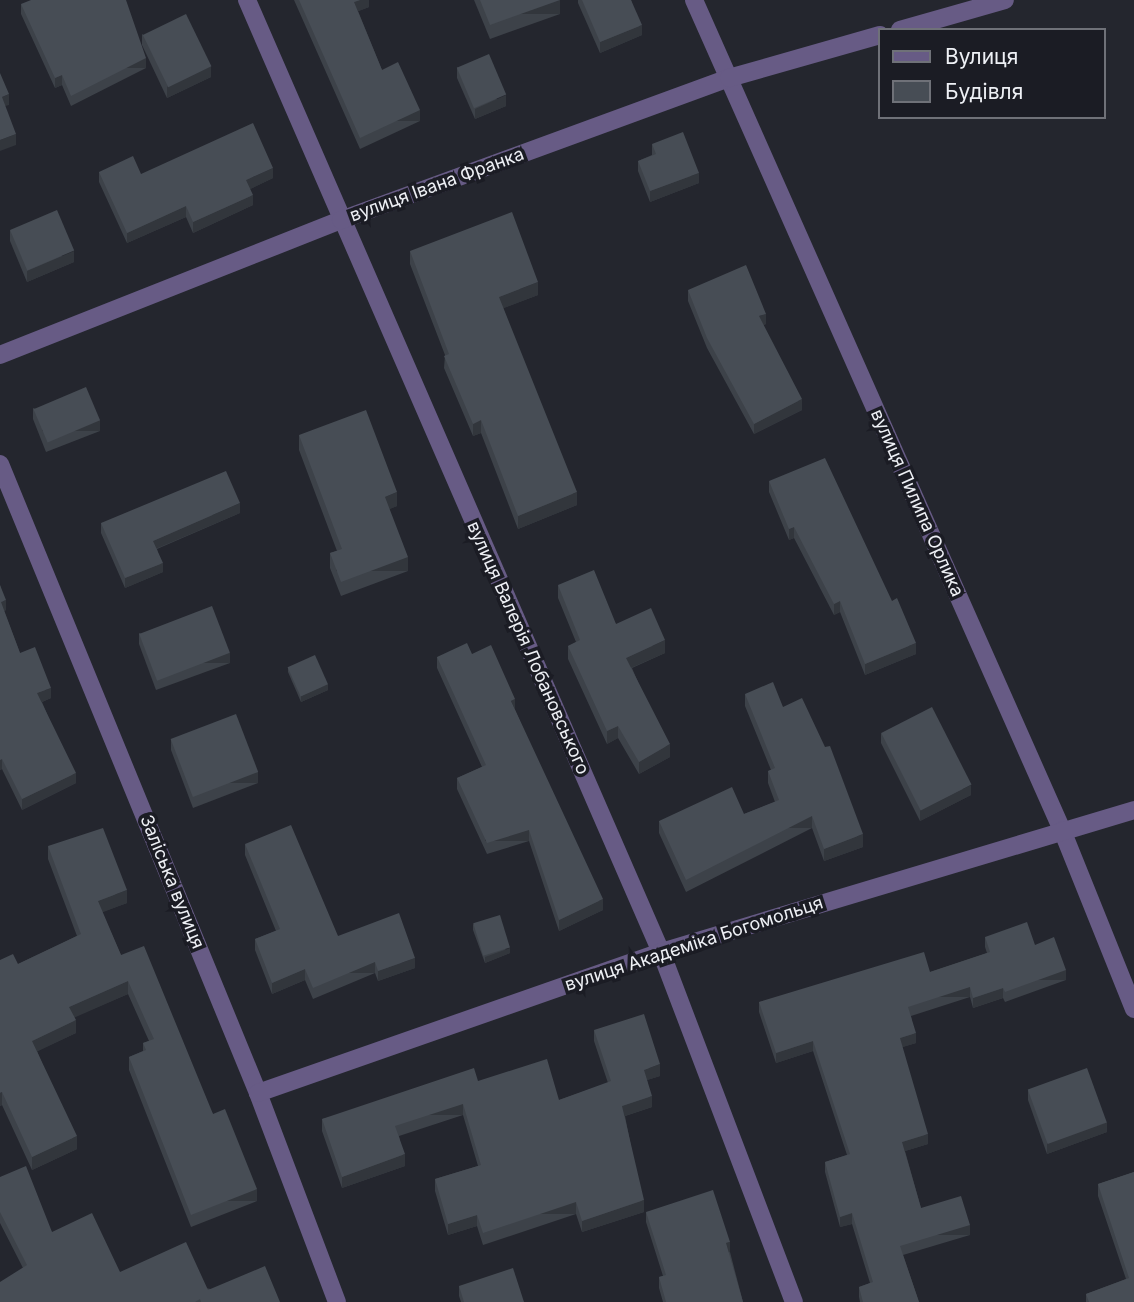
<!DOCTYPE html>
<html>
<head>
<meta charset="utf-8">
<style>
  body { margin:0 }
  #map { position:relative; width:1134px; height:1302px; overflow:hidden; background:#24262e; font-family:Inter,sans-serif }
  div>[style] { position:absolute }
  .minor>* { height:18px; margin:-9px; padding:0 9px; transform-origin:9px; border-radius:9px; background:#675b85 }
  .wall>* { inset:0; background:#3d4249 }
  .shaded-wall>* { inset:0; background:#32363c; transform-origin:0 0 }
  .building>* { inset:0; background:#474d55; transform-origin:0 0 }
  span { translate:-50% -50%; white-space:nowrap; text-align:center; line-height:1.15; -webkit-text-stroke:7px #1b1c24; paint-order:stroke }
  .street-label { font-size:18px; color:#eef0f5 }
  .legend { position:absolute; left:878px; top:28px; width:228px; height:91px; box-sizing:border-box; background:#1b1c24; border:2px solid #6f7178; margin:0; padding:9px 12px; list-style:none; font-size:21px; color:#eef0f5 }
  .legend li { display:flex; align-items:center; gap:14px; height:35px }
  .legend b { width:35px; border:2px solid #6f7178 }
</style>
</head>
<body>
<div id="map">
  <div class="minor">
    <div style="left:247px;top:0;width:1038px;rotate:66.5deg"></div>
    <div style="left:661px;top:952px;width:374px;rotate:69.2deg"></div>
    <div style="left:694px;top:0;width:908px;rotate:66.09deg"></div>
    <div style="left:1062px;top:830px;width:193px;rotate:68.1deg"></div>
    <div style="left:900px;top:30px;width:109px;rotate:-15.9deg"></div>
    <div style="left:0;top:355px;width:367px;rotate:-21.6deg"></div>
    <div style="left:341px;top:220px;width:413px;rotate:-20.1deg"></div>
    <div style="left:729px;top:78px;width:157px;rotate:-15.9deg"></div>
    <div style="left:0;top:464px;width:680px;rotate:67.7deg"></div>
    <div style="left:258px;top:1093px;width:223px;rotate:69.3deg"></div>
    <div style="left:258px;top:1093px;width:427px;rotate:-19.3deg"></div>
    <div style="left:661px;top:952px;width:494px;rotate:-16.7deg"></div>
  </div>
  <div class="wall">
    <div style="clip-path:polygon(294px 0,369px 0,369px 7px,358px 11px,382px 70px,420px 121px,360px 149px)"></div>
    <div style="clip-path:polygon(474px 0,560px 0,560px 14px,490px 39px)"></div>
    <div style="clip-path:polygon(578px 0,631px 0,642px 35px,600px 53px,578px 3px)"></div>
    <div style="clip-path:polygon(21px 4px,146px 68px,71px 106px,62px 85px,55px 88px,21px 14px)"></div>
    <div style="clip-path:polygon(142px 34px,211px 77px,167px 98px,142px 45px)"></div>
    <div style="clip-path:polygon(457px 67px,506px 106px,475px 119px,457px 78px)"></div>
    <div style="clip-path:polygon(652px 144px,699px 183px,650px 202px,638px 171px,638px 161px,652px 155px)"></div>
    <div style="clip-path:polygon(99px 172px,141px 174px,273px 178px,250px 189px,253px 205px,193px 233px,186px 217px,127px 243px,99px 182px)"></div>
    <div style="clip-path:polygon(10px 230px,74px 262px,27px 282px,10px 241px)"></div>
    <div style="clip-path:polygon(410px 251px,538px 295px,503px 308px,577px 505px,518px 529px,481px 433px,473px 436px,444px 368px,445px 355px,410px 264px)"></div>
    <div style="clip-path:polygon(688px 290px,766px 324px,763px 325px,802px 410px,754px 434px,707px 348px,688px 301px)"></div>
    <div style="clip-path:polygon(33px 408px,100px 431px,46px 452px,33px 419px)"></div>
    <div style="clip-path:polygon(299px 435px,397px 506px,389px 509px,408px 571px,341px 596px,330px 568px,330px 553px,337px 551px,299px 450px)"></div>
    <div style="clip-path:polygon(769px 481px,916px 654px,865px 675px,840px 612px,834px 615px,794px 538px,789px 540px,769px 492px)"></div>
    <div style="clip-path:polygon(240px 513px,157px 549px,163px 572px,125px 588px,101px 533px,101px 523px)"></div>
    <div style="clip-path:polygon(0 585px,6px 610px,4px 611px,20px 653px,51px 698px,42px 702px,76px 783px,22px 810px,2px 769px,0 770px)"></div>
    <div style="clip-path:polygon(558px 585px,616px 624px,665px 653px,632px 668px,670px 757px,639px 774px,618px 738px,607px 744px,568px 659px,568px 646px,576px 642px,558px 598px)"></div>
    <div style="clip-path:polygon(139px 633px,230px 663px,156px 690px,139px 644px)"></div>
    <div style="clip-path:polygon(472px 654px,515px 710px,603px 910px,559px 931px,529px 841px,487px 854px,457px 789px,457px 778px,482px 767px,437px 668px,437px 657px)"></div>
    <div style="clip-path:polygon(288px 667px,328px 690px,301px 702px,288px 672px)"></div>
    <div style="clip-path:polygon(745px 694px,783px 707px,863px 847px,824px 861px,812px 828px,686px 892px,659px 833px,659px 821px,744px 814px,775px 802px,768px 783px,768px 771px,771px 770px,745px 706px)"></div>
    <div style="clip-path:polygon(881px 733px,971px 795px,920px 821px,881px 743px)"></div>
    <div style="clip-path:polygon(171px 739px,258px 783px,193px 808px,171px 750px)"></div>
    <div style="clip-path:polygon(245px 844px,338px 936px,415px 968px,378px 981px,375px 973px,313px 999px,305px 980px,272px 994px,255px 950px,255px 939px,276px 931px,245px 855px)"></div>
    <div style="clip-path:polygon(48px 846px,127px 903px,102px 912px,121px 955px,213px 1114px,257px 1201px,191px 1227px,129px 1070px,129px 1057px,143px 1051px,143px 1043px,149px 1041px,128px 994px,74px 1017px,76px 1033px,37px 1051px,77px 1149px,32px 1170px,2px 1105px,0 1106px,18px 964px,77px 936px,48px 859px)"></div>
    <div style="clip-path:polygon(473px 924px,510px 953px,485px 963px,473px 930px)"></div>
    <div style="clip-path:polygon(985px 937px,1035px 945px,1066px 980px,1005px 1002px,1003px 998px,973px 1008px,970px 997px,911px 1016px,916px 1043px,902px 1047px,928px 1144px,905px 1151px,921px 1208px,970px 1235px,903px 1255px,919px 1302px,860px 1302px,859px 1297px,859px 1287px,870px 1283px,852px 1224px,840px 1227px,825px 1172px,825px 1162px,847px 1155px,813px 1051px,776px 1063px,759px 1012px,759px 1002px,930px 972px,987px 953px,985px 947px)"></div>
    <div style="clip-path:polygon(594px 1030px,660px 1076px,647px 1080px,652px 1107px,625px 1116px,644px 1212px,582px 1232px,576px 1214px,483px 1245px,477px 1226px,448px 1235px,435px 1191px,435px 1179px,478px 1166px,463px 1115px,399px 1136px,405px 1166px,342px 1188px,322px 1131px,322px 1119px,478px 1081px,559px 1100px,608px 1083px,594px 1041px)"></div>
    <div style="clip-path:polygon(1028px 1090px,1107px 1132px,1047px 1154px,1028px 1100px)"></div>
    <div style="clip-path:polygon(1134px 1172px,1134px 1302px,1086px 1302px,1086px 1294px,1126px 1279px,1098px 1196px,1098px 1184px)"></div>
    <div style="clip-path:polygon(0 1177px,52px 1232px,120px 1272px,280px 1302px,0 1302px,23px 1268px,0 1223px)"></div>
    <div style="clip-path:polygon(646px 1212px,730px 1252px,743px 1302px,663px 1302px,659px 1288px,659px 1277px,663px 1276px,646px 1222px)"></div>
    <div style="clip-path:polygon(459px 1286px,524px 1302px,461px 1302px,459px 1296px)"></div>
  </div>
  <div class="shaded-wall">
    <div style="clip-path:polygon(360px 0,369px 0,369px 7px,354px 13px,354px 2px)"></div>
    <div style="left:560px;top:0;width:14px;height:74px;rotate:90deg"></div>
    <div style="clip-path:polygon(642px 25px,642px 35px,600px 53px,600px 42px)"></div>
    <div style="left:146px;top:58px;width:10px;height:84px;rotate:90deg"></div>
    <div style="clip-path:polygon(211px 66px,211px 77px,167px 98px,167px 87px)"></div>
    <div style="clip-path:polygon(62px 75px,62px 85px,55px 88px,55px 78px)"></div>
    <div style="clip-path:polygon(9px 94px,9px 105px,2px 107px,2px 97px)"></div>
    <div style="clip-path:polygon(506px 95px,506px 106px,475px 119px,475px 109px)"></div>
    <div style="left:420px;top:110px;width:11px;height:66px;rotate:90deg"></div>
    <div style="clip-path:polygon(16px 134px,16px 145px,0 151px,0 140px)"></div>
    <div style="clip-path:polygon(273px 168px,273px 178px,246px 191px,246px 180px)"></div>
    <div style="clip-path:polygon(699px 173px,699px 183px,650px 202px,650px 191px)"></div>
    <div style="clip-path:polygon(253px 195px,253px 205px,193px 233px,193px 222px)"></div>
    <div style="clip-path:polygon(186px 206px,186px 217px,127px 243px,127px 233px)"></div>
    <div style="clip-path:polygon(74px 251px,74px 262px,27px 282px,27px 271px)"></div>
    <div style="clip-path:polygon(538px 282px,538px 295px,499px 310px,499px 297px)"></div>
    <div style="clip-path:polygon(766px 314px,766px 324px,759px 327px,759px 316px)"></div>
    <div style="clip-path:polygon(802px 399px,802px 410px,754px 434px,754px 424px)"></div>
    <div style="left:100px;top:420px;width:11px;height:58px;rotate:90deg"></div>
    <div style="clip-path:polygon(481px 420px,481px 433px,473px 436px,473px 424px)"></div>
    <div style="clip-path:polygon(397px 492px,397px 506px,385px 511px,385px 497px)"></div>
    <div style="clip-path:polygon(577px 492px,577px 505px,518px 529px,518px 516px)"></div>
    <div style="clip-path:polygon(240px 503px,240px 513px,153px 550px,153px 541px)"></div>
    <div style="clip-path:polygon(794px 527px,794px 538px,789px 540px,789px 529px)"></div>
    <div style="left:408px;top:557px;width:14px;height:72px;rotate:90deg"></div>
    <div style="clip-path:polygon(163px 563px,163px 572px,125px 588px,125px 578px)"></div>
    <div style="clip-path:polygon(6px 600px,6px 610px,1px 612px,1px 602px)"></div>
    <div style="clip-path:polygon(840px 601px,840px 612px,834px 615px,834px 604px)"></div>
    <div style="clip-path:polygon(665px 640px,665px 653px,626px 670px,626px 658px)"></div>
    <div style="clip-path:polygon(916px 643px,916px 654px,865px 675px,865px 664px)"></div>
    <div style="left:230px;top:653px;width:10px;height:79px;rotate:90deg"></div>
    <div style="clip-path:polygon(328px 684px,328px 690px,301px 702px,301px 696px)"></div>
    <div style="clip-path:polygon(51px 688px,51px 698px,37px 704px,37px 693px)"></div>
    <div style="clip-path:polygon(515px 699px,515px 710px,511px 701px)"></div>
    <div style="clip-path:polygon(618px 726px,618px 738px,607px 744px,607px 731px)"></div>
    <div style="clip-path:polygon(670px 744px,670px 757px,639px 774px,639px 762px)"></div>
    <div style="clip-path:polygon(2px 759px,2px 769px,0 770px,0 760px)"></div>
    <div style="left:258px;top:772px;width:11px;height:70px;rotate:90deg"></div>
    <div style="clip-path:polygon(76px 773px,76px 783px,22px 810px,22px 799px)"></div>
    <div style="clip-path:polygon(971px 785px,971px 795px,920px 821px,920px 810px)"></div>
    <div style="left:812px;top:816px;width:12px;height:141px;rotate:90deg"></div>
    <div style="left:529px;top:830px;width:11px;height:44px;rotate:90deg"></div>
    <div style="clip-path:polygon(863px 834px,863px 847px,824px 861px,824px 849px)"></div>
    <div style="clip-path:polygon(127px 890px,127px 903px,98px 914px,98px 901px)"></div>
    <div style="clip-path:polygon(603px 899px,603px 910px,559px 931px,559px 920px)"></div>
    <div style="clip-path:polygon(510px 948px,510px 953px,485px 963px,485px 957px)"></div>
    <div style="clip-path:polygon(415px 958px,415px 968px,378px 981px,378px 971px)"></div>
    <div style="left:375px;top:962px;width:11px;height:67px;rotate:90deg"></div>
    <div style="clip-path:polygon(305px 969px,305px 980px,272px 994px,272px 983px)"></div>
    <div style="left:1066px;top:970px;width:10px;height:65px;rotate:90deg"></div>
    <div style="clip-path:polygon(128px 981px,128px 994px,69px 1020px,69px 1007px)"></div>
    <div style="left:970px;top:987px;width:10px;height:65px;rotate:90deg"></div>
    <div style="clip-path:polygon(1003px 988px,1003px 998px,973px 1008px,973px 998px)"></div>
    <div style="clip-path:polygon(76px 1020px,76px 1033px,32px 1054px,32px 1041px)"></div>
    <div style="clip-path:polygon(916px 1033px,916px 1043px,900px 1048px,900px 1038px)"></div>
    <div style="clip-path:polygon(813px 1041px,813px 1051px,776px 1063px,776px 1053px)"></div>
    <div style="clip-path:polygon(660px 1064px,660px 1076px,644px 1081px,644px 1070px)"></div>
    <div style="clip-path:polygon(2px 1092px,2px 1105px,0 1106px,0 1093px)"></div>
    <div style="clip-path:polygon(652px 1096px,652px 1107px,622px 1117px,622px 1106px)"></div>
    <div style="left:463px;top:1104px;width:11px;height:71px;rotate:90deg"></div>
    <div style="clip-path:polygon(1107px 1122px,1107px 1132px,1047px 1154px,1047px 1143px)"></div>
    <div style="clip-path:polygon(928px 1134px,928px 1144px,902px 1152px,902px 1142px)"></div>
    <div style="clip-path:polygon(77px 1136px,77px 1149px,32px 1170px,32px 1157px)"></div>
    <div style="clip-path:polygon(405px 1154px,405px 1166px,342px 1188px,342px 1177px)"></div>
    <div style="left:257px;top:1189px;width:12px;height:71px;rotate:90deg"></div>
    <div style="clip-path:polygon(644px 1200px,644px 1212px,582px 1232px,582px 1221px)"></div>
    <div style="left:576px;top:1202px;width:12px;height:98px;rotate:90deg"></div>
    <div style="clip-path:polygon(852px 1213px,852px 1224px,840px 1227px,840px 1217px)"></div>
    <div style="clip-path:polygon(477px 1215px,477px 1226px,448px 1235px,448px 1224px)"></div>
    <div style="left:970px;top:1225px;width:10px;height:73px;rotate:90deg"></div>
    <div style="clip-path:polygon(730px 1242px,730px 1252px,726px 1253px,726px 1243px)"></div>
  </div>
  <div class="building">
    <div style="clip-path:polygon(31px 0,126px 0,146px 58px,71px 96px,62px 75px,55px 78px,21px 4px)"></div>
    <div style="clip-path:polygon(299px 0,360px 0,354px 2px,382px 70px,398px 62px,420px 110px,360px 138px)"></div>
    <div style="clip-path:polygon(480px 0,560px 0,490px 25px)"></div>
    <div style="clip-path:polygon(582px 0,631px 0,642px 25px,600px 42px)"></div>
    <div style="left:186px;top:14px;width:58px;height:48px;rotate:64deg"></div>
    <div style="left:489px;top:54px;width:44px;height:35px;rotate:67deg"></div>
    <div style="clip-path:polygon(0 73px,9px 94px,2px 97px,16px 134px,0 140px)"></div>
    <div style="clip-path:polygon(253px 123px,273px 168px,246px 180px,253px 195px,193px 222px,186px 206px,127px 233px,99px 172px,133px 156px,141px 174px)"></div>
    <div style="clip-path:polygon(683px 132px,699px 173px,650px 191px,638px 161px,656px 154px,652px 144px)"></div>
    <div style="left:57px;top:210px;width:44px;height:51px;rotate:67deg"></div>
    <div style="clip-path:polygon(512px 212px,538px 282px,499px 297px,577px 492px,518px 516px,481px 420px,473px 424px,444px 356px,449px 354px,410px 251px)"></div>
    <div style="clip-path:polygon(746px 265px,766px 314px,759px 316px,802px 399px,754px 424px,707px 338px,688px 290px)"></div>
    <div style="left:86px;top:387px;width:36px;height:57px;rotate:67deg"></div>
    <div style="clip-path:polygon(366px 410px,397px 492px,385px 497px,408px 557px,341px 582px,330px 553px,342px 549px,299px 435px)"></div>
    <div style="clip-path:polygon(825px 458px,892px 601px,897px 598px,916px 643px,865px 664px,840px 601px,834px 604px,794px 527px,789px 529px,769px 481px)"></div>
    <div style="clip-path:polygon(226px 471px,240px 503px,153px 541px,163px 563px,125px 578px,101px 523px)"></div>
    <div style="clip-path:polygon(594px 570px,616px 624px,651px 608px,665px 640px,626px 658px,670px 744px,639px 762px,618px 726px,607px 731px,568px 646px,580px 640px,558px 585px)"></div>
    <div style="clip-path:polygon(0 585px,6px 600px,1px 602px,20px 653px,35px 647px,51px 688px,37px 693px,76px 773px,22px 799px,2px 759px,0 760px)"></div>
    <div style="left:212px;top:606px;width:50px;height:78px;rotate:69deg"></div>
    <div style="clip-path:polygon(467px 643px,472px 654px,491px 645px,515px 699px,511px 701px,603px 899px,559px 920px,529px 830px,487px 843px,457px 778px,486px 765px,437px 657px)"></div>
    <div style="left:315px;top:655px;width:32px;height:30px;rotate:66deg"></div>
    <div style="clip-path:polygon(773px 682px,783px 707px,802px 698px,825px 747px,830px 746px,863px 834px,824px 849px,812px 816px,686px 880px,659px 821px,732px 787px,744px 814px,779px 800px,768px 771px,775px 768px,745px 694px)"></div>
    <div style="left:932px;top:707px;width:87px;height:57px;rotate:63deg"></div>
    <div style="left:236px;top:714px;width:62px;height:70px;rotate:69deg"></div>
    <div style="clip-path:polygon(291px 825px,338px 936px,399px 913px,415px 958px,378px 971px,375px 962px,313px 988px,305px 969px,272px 983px,255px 939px,280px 929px,245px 844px)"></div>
    <div style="clip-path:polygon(103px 828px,127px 890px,98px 901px,121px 955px,144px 946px,213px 1114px,225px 1109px,257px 1189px,191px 1215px,129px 1057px,146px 1050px,143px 1043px,154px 1039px,128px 981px,69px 1007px,76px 1020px,32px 1041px,77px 1136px,32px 1157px,2px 1092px,0 1093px,0 960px,13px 954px,18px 964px,81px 934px,48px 846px)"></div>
    <div style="left:500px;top:915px;width:34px;height:28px;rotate:73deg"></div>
    <div style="clip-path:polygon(1027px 922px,1035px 945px,1054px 937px,1066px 970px,1005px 992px,1003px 988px,973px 998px,970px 987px,908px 1007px,916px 1033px,900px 1038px,928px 1134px,902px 1142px,921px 1208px,961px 1196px,970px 1225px,900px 1246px,919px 1302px,863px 1302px,859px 1287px,873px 1282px,852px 1213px,840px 1217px,825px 1162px,850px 1154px,813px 1041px,776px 1053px,759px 1002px,924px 952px,930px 972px,990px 952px,985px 937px)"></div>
    <div style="clip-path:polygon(644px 1014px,660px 1064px,644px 1070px,652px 1096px,622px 1106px,644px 1200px,582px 1221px,576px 1202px,483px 1233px,477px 1215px,448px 1224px,435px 1179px,481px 1165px,463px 1104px,395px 1126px,405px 1154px,342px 1177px,322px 1119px,474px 1068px,478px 1081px,547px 1059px,559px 1100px,611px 1081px,594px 1030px)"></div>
    <div style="left:1087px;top:1068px;width:58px;height:63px;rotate:70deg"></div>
    <div style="clip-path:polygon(26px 1166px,52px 1232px,92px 1213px,120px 1272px,186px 1242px,208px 1290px,265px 1266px,280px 1302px,201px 1302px,200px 1299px,195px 1302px,0 1302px,0 1282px,27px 1265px,0 1212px,0 1177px)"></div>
    <div style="clip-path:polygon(1134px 1172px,1134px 1302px,1089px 1302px,1086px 1294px,1129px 1278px,1098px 1184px)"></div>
    <div style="clip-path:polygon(713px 1190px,730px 1242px,726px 1243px,743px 1302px,666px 1302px,659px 1277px,666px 1275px,646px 1212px)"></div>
    <div style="clip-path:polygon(513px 1268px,524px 1302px,464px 1302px,459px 1286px)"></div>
  </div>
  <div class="street-label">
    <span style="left:437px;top:185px;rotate:-20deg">вулиця Івана Франка</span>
    <span style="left:917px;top:503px;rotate:66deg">вулиця Пилипа Орлика</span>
    <span style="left:528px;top:648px;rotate:66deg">вулиця Валерія Лобановського</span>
    <span style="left:172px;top:882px;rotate:68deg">Заліська вулиця</span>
    <span style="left:694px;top:944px;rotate:-18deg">вулиця Академіка Богомольця</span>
  </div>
  <ul class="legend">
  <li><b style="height:9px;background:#675b85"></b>Вулиця</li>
  <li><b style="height:19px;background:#474d55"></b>Будівля</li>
  </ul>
</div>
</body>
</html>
